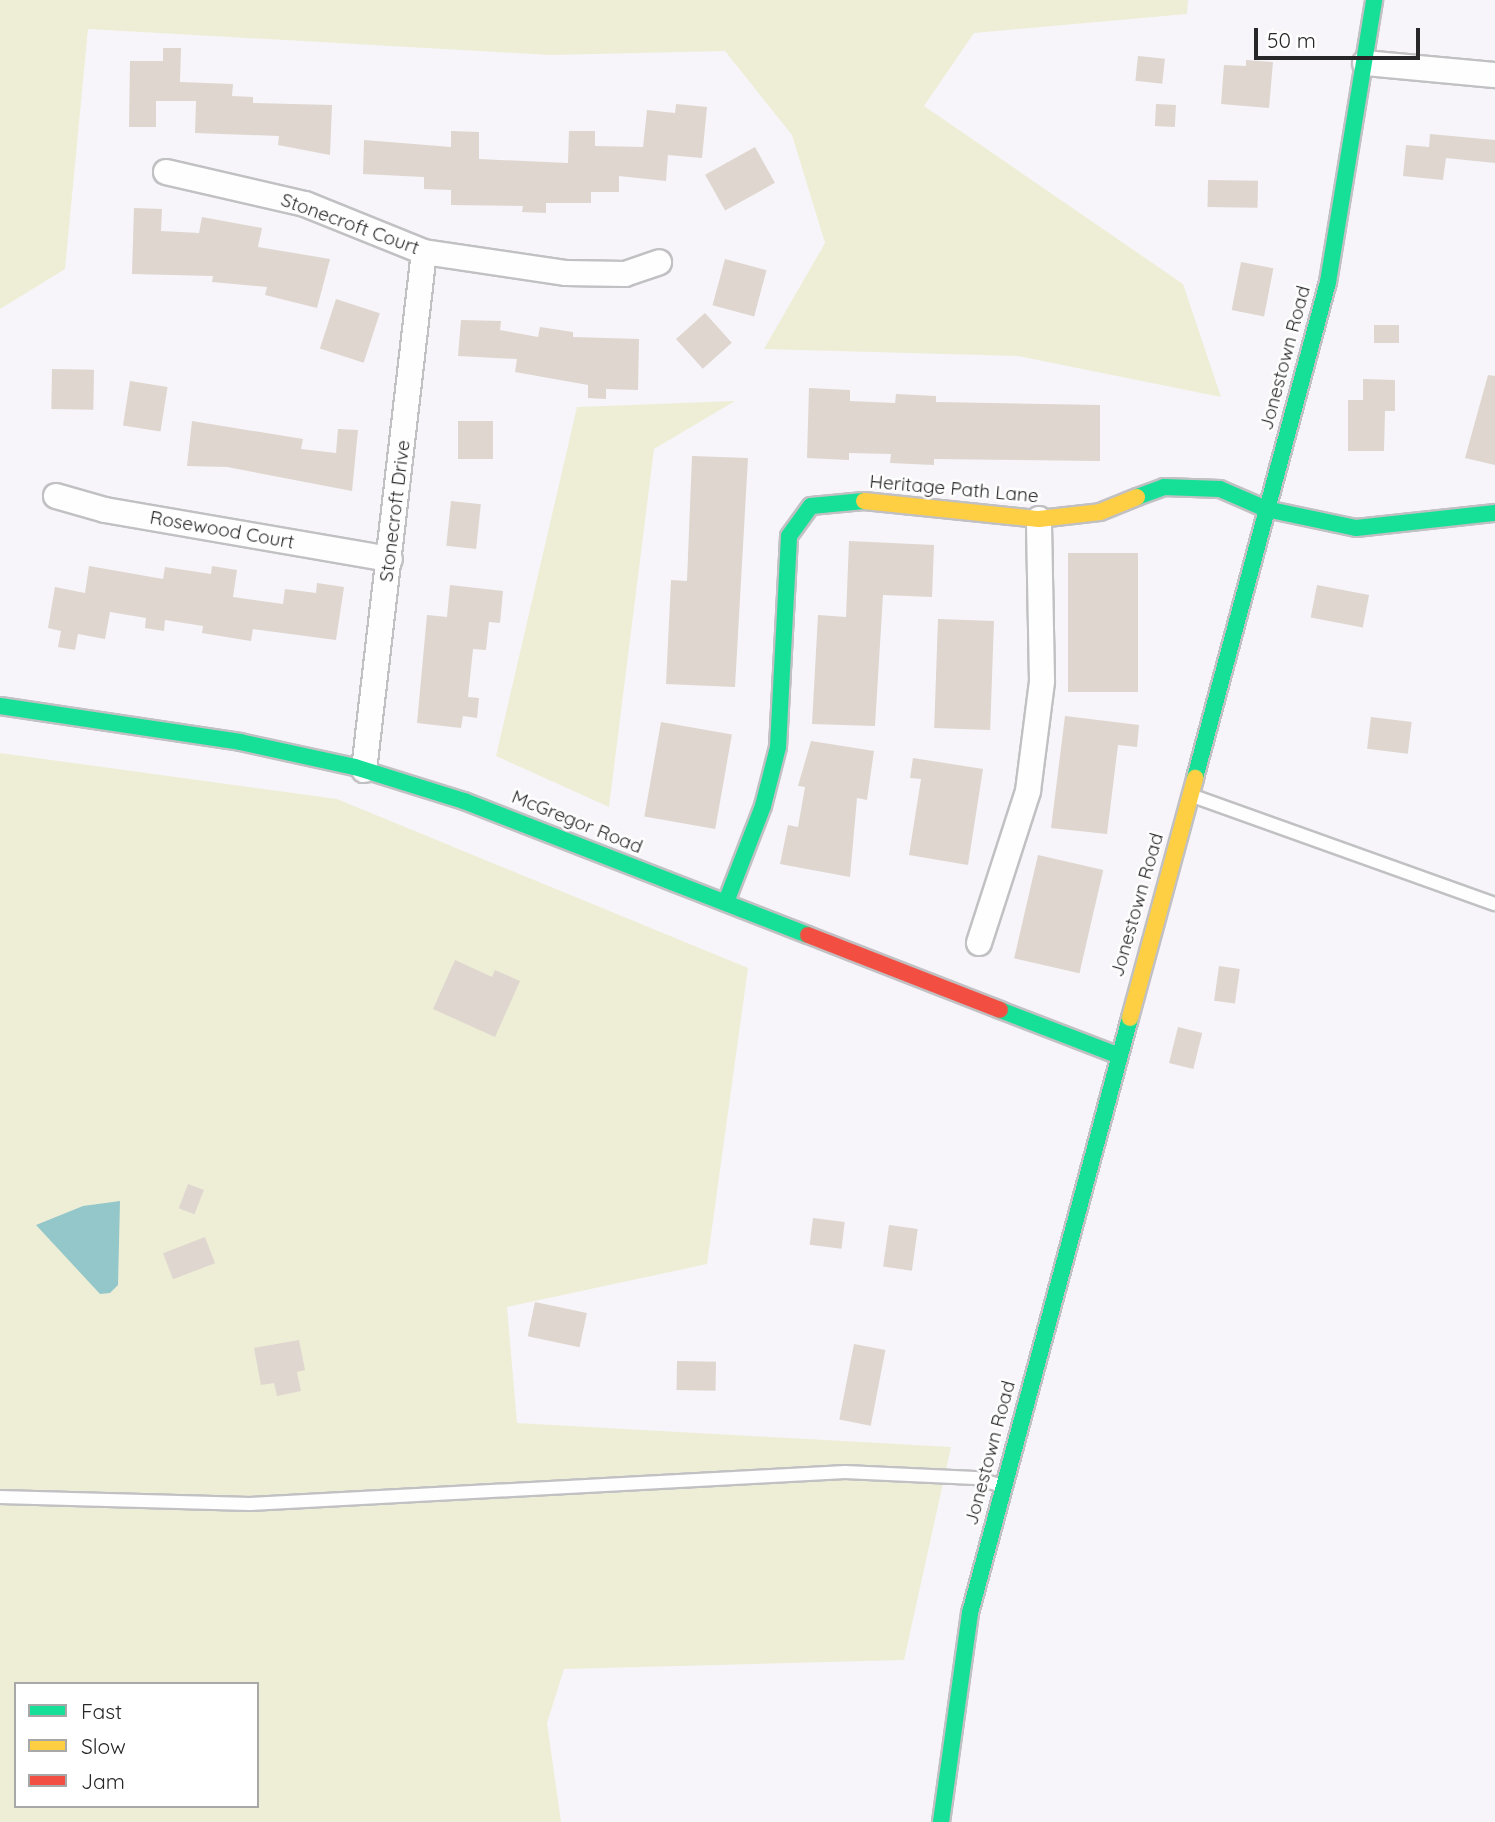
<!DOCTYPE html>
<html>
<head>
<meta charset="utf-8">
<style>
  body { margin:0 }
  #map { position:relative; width:1495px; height:1822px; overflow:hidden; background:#f7f5f9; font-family:Quicksand,sans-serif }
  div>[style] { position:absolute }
  .green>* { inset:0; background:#eeeed7 }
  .water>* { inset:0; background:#94c7c9 }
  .building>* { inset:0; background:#ded6cf; transform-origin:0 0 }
  .roads { filter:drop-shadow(2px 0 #c1c0c3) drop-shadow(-2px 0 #c1c0c3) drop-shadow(0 2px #c1c0c3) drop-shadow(0 -2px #c1c0c3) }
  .lane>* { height:12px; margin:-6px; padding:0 6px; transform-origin:6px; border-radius:6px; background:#fefefe }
  .street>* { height:24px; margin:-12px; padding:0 12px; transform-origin:12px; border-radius:12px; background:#fefefe }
  .fast>* { height:16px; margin:-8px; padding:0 8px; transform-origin:8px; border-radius:8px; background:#16e098 }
  .slow>* { height:16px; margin:-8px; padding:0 8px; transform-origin:8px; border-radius:8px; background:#ffcf43 }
  .jam>* { height:16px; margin:-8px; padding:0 8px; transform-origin:8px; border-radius:8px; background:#f24e42 }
  span { translate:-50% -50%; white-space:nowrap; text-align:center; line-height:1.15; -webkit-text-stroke:5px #fff; paint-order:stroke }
  .street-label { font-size:19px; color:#272628 }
  .legend { position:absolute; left:14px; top:1682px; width:245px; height:126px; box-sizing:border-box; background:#fff; border:2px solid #a9a8a9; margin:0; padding:9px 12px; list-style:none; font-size:21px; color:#272628 }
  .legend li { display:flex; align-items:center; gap:14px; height:35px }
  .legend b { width:35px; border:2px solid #a9a8a9 }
  .scale { position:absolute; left:1254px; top:28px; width:166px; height:32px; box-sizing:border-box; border:4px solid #272628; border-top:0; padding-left:9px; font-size:21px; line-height:24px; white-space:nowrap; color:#272628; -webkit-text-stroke:5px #fff; paint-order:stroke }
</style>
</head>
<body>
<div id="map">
  <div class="green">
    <div style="clip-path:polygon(0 0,1188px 0,1187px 14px,974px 33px,924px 106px,1183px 284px,1221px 397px,1018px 356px,764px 349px,825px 243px,792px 135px,725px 51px,551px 55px,88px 29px,65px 269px,0 309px)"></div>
    <div style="clip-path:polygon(735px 401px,654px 449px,609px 807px,496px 756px,577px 407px)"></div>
    <div style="clip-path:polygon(evenodd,0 753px,337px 799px,748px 968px,707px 1264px,507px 1307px,517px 1423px,951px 1447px,904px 1660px,564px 1669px,547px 1723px,561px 1822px,0 1822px,0 753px,16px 1684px,257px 1684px,257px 1806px,16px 1806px,16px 1684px)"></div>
  </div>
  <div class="water">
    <div style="clip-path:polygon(120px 1201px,118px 1285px,110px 1293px,100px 1294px,36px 1225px,83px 1206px)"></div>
  </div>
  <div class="building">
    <div style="clip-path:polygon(163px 48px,181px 48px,180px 82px,233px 84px,232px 96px,253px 97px,253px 103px,332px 105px,330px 155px,278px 145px,279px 136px,195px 133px,196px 101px,156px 101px,156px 127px,129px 127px,130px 61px,163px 61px)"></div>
    <div style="left:1138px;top:56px;width:27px;height:25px;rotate:6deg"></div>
    <div style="clip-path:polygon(1246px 60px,1273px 62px,1269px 108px,1221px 104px,1224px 65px,1246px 66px)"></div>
    <div style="clip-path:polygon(676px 104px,707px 107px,702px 158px,668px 155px,666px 181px,619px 176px,619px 192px,591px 192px,591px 203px,546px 203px,546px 213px,522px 212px,523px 206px,451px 205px,451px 190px,424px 189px,424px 177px,363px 174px,364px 140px,451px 147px,451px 131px,479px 132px,479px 159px,568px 163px,569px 131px,595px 131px,595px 146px,643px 147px,647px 110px,675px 113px)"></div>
    <div style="left:1156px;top:104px;width:20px;height:22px;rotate:3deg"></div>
    <div style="clip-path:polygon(1430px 134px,1495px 140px,1495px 163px,1446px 158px,1443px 180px,1403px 176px,1406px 145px,1429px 147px)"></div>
    <div style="left:755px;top:147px;width:41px;height:57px;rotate:61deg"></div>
    <div style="left:1208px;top:180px;width:50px;height:27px;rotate:1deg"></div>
    <div style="clip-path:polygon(134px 208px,162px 209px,161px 231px,199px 233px,202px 217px,262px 228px,258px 247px,330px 259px,317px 308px,265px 295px,267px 287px,212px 282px,213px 276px,132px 274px)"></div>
    <div style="left:725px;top:259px;width:43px;height:48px;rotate:15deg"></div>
    <div style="left:1241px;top:262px;width:33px;height:49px;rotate:11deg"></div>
    <div style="left:336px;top:299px;width:46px;height:52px;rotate:18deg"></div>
    <div style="left:705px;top:313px;width:40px;height:39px;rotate:48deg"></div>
    <div style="clip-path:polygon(461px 320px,501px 321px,500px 330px,538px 337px,540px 327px,573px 332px,573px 337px,639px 339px,638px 390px,606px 389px,606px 399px,588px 398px,588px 385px,515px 372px,517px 359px,458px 356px)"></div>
    <div style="left:1374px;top:325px;width:25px;height:18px"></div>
    <div style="left:52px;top:369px;width:42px;height:40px;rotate:1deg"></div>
    <div style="clip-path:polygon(1488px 375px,1495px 376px,1495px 465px,1465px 458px)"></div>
    <div style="clip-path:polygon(1363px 379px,1395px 380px,1395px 411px,1385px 411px,1384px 451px,1348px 451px,1348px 400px,1363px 400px)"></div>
    <div style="left:130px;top:381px;width:38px;height:45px;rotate:9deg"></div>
    <div style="clip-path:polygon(809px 388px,850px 390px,850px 401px,895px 403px,896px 394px,936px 396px,936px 402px,1100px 405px,1100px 461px,934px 459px,934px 465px,890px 463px,891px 454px,849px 453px,849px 460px,807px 458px)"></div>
    <div style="clip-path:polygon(192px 421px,303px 439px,301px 449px,336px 453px,338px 429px,358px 430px,352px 491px,227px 467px,187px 466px)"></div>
    <div style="left:458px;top:421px;width:35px;height:38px"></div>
    <div style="clip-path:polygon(692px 456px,748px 458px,735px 687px,666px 684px,671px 580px,687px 581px)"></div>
    <div style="left:451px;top:501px;width:30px;height:45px;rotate:6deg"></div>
    <div style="clip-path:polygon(849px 541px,934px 545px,932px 597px,883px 595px,875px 726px,812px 724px,818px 615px,846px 617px)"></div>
    <div style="left:1138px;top:553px;width:139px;height:70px;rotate:90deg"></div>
    <div style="clip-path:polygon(89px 566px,163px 579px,165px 567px,211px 574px,212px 566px,237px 570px,233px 597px,283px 604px,285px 589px,316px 593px,317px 583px,344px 587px,336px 640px,253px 629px,251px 641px,202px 633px,203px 626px,165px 620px,164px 631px,145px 628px,146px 618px,110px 612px,105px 639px,78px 634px,75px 650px,58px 647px,61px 631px,48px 628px,55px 587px,85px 593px)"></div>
    <div style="clip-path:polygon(450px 585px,503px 591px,500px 623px,489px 622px,486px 650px,473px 649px,468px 697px,479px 698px,477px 718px,463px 716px,461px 728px,417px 723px,427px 615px,447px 617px)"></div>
    <div style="left:1317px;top:585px;width:53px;height:33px;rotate:11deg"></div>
    <div style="left:938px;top:619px;width:56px;height:109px;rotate:2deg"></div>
    <div style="clip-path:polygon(1065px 716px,1139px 725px,1137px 747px,1118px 745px,1107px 834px,1051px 828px)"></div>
    <div style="left:1371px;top:717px;width:41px;height:32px;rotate:7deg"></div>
    <div style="left:661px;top:722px;width:72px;height:96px;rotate:10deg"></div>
    <div style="clip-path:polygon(811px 741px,874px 751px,867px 800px,857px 798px,850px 877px,780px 864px,788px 825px,798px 827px,805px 787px,798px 786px)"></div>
    <div style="clip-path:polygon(913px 758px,983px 769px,968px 865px,909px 855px,921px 779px,910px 778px)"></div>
    <div style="left:1038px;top:855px;width:67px;height:106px;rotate:13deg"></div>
    <div style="clip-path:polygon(455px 960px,492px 977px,495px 970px,520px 981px,495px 1037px,433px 1009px)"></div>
    <div style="left:1219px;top:966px;width:21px;height:35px;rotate:8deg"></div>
    <div style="left:1178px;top:1027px;width:25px;height:37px;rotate:14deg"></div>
    <div style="left:188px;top:1184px;width:17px;height:26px;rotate:21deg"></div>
    <div style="left:813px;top:1218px;width:32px;height:27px;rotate:7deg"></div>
    <div style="left:889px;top:1225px;width:29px;height:42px;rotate:8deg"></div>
    <div style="left:205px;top:1237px;width:28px;height:45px;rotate:69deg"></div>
    <div style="left:535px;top:1302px;width:53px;height:35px;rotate:12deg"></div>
    <div style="clip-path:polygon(299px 1340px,305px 1370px,297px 1372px,301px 1391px,277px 1396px,274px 1383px,261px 1385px,254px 1348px)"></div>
    <div style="left:854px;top:1344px;width:32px;height:77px;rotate:11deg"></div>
    <div style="left:677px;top:1361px;width:39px;height:29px;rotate:1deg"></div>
  </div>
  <div class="roads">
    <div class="lane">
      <div style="left:1193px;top:796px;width:321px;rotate:19.7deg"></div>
      <div style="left:0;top:1497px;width:250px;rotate:1.6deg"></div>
      <div style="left:250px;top:1504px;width:596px;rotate:-3.08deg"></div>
      <div style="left:845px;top:1472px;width:130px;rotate:2.6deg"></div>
      <div style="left:975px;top:1478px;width:29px;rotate:16deg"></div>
    </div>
    <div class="street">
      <div style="left:1365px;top:63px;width:131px;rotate:5.3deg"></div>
      <div style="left:166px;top:172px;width:143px;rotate:13deg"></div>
      <div style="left:305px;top:204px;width:128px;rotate:22deg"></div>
      <div style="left:424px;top:252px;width:144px;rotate:8.4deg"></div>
      <div style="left:566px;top:273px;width:59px;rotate:1deg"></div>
      <div style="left:625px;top:274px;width:36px;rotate:-19deg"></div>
      <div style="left:56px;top:496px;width:51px;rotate:15.9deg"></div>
      <div style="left:105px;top:510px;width:289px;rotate:9.8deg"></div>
      <div style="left:364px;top:770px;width:521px;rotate:-83.39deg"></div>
      <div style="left:979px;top:943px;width:160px;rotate:-72.1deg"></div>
      <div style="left:1028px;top:791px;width:111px;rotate:-82.7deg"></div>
      <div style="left:1042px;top:681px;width:162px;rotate:-91.1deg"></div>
    </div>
    <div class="fast">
      <div style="left:1137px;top:497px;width:29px;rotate:-20deg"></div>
      <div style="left:1164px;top:487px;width:56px;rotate:2deg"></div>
      <div style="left:1220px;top:489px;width:50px;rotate:23.5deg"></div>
      <div style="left:1266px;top:509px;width:92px;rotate:11.9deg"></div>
      <div style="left:1356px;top:528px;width:140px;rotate:-6.2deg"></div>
      <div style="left:0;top:706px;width:243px;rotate:8.5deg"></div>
      <div style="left:240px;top:742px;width:118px;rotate:12.3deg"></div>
      <div style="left:355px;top:767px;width:114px;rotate:17.3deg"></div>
      <div style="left:464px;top:801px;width:369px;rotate:21.3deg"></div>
      <div style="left:1195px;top:778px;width:514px;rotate:-74.99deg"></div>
      <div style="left:1328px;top:282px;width:286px;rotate:-80.7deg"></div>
      <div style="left:726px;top:902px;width:103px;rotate:-68.9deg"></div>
      <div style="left:763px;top:806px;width:61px;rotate:-75.7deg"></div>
      <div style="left:778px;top:747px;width:211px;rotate:-87deg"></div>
      <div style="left:789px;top:536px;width:37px;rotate:-54deg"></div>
      <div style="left:811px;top:506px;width:53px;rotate:-5.4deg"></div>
      <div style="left:1000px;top:1010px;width:125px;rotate:21deg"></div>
      <div style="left:941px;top:1822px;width:211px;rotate:-82.1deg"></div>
      <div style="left:970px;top:1613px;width:616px;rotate:-74.95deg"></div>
    </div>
    <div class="slow">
      <div style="left:864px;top:501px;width:176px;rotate:5.9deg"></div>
      <div style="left:1039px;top:519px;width:61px;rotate:-6.5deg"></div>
      <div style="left:1100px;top:512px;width:40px;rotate:-22deg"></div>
      <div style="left:1130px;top:1018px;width:249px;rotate:-74.8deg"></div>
    </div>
    <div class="jam">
      <div style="left:808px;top:935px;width:206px;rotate:21.3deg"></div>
    </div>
  </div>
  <div class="street-label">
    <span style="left:350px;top:224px;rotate:20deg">Stonecroft Court</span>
    <span style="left:1285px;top:358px;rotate:-75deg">Jonestown Road</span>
    <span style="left:954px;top:489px;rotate:5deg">Heritage Path Lane</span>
    <span style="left:395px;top:511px;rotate:-83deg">Stonecroft Drive</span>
    <span style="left:222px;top:530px;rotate:10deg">Rosewood Court</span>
    <span style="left:577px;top:822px;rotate:22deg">McGregor Road</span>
    <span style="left:1137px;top:905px;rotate:-74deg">Jonestown Road</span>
    <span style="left:990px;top:1453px;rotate:-75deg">Jonestown Road</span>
  </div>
  <ul class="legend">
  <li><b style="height:9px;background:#16e098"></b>Fast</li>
  <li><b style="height:9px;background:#ffcf43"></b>Slow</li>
  <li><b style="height:9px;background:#f24e42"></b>Jam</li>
  </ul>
  <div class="scale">50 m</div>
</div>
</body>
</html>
